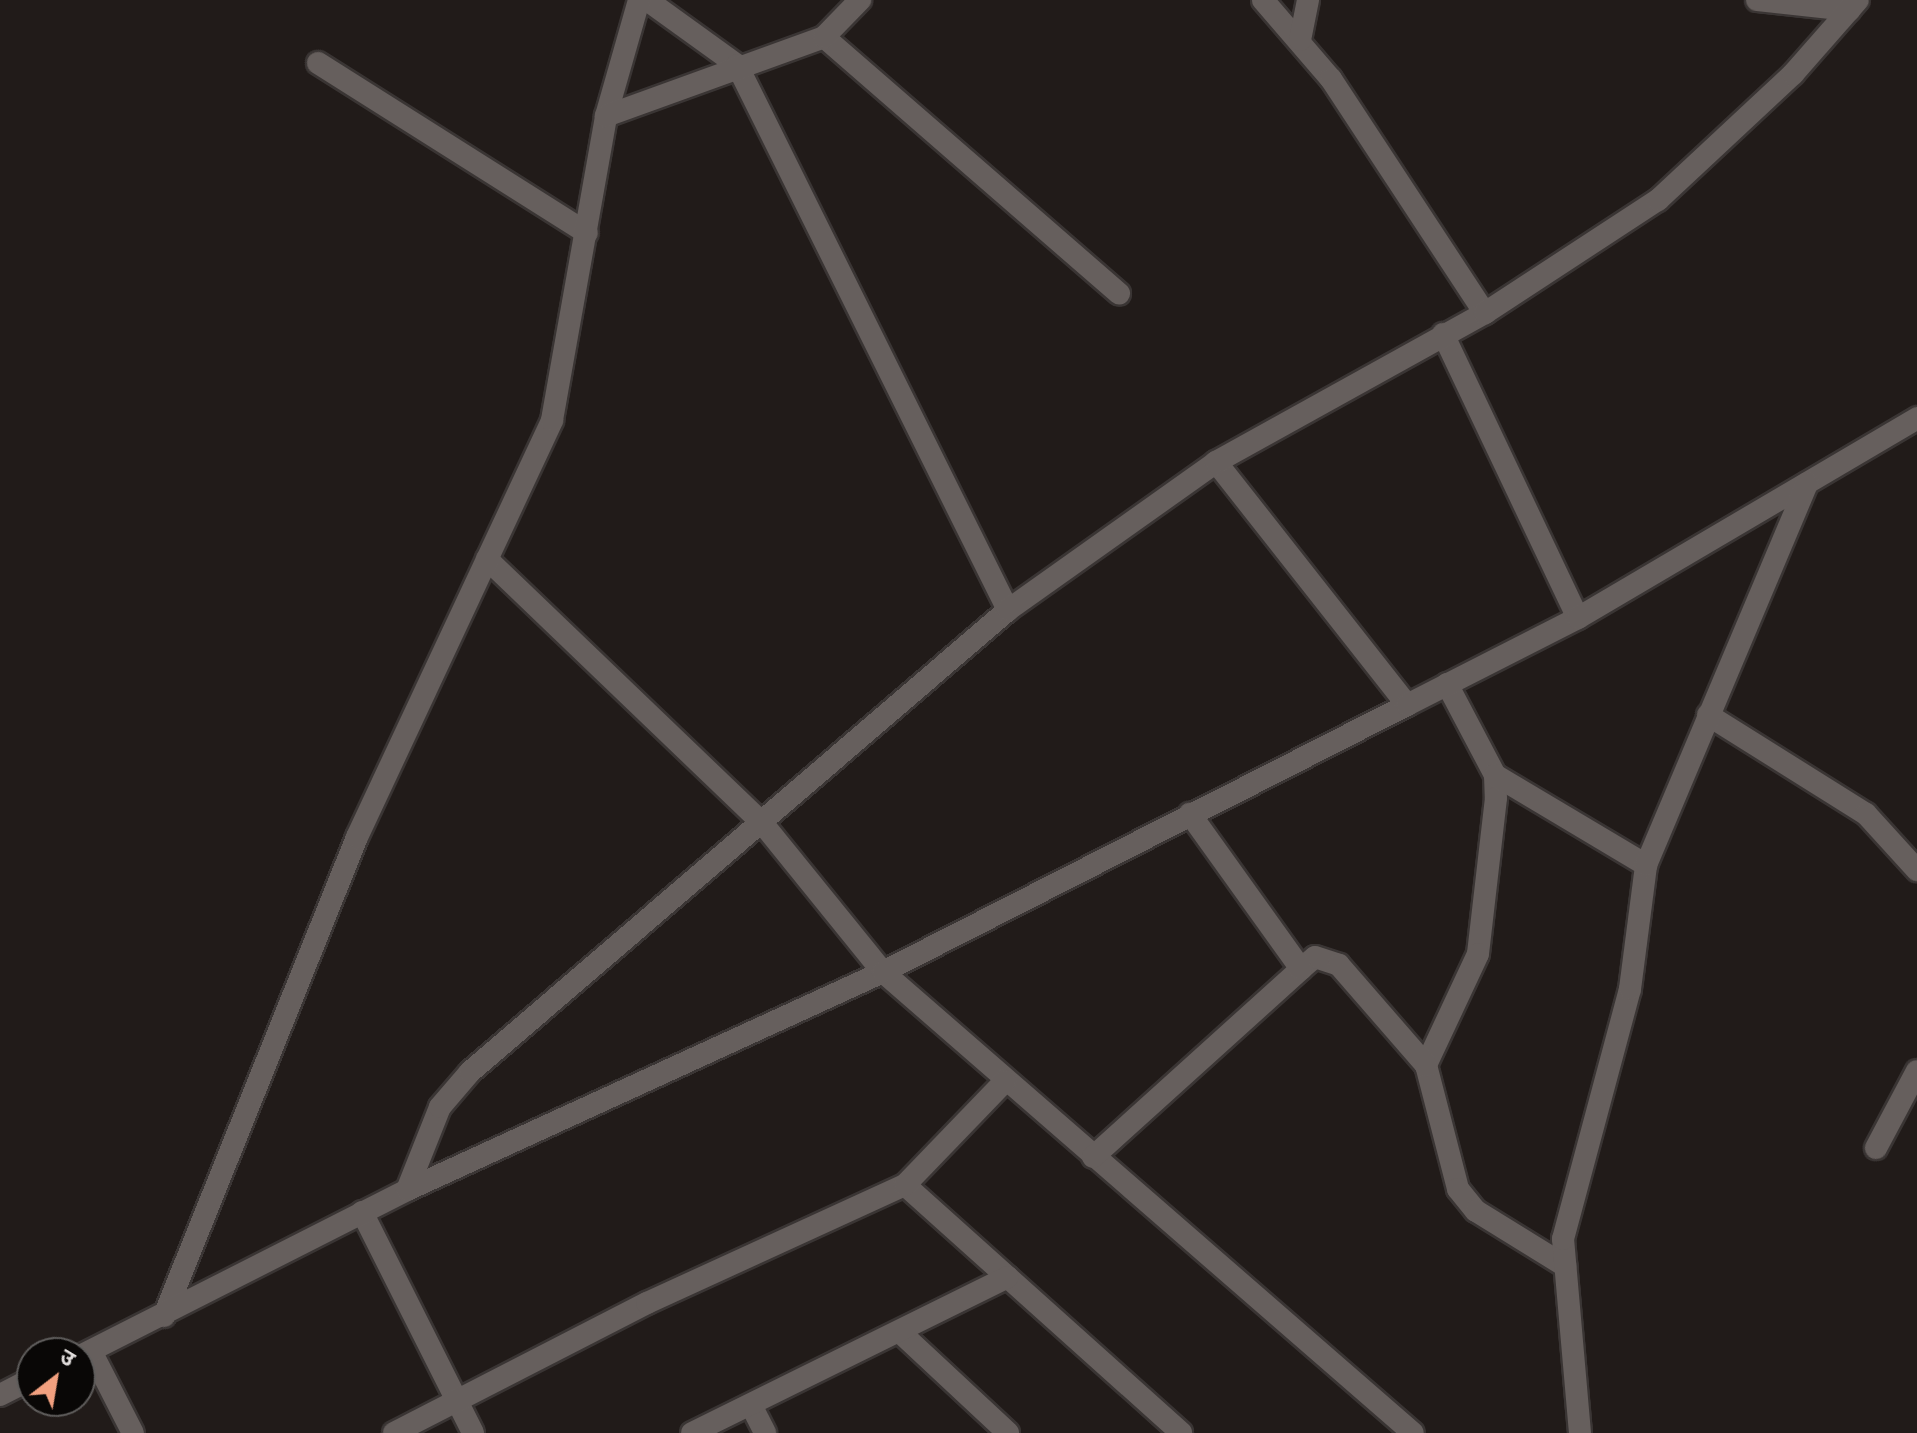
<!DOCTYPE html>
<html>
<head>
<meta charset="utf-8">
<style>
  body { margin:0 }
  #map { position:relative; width:1917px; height:1433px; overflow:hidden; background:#211b19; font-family:Cabin,"Noto Sans Devanagari",sans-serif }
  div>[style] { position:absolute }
  .roads { filter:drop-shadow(2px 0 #3a3534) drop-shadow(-2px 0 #3a3534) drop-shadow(0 2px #3a3534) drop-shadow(0 -2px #3a3534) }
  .minor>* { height:22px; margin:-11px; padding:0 11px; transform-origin:11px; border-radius:11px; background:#665f5d }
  span { translate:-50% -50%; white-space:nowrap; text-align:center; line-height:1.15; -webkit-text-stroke:8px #090706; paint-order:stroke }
  .north { position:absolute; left:16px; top:1337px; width:80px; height:80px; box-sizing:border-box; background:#090706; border:2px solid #5f5d5c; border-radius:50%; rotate:31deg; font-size:22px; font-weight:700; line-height:32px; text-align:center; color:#e1dddc }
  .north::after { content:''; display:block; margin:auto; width:28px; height:36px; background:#f2a07f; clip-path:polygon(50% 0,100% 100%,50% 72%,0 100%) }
</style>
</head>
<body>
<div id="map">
  <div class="roads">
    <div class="minor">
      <div style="left:647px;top:0;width:111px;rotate:35.8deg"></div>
      <div style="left:737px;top:65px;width:609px;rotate:63.56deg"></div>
      <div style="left:1263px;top:0;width:104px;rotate:49.3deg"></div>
      <div style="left:1331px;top:79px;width:280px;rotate:56.7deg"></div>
      <div style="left:1757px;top:0;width:93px;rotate:6.2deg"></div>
      <div style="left:824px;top:37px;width:391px;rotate:41deg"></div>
      <div style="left:1300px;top:40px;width:41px;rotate:-78.7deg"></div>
      <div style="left:318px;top:63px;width:318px;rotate:32.3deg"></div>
      <div style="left:606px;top:116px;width:121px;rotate:-74.1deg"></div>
      <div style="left:1443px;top:334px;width:314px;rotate:64.6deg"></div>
      <div style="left:1216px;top:462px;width:309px;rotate:51.8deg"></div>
      <div style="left:487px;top:559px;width:383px;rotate:43.8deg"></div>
      <div style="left:763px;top:824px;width:191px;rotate:51deg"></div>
      <div style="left:883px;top:972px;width:702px;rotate:41.02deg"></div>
      <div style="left:1447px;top:684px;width:103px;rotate:62.2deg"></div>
      <div style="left:1495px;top:775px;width:23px;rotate:88deg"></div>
      <div style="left:1496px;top:798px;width:157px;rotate:96.6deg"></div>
      <div style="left:1478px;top:954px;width:123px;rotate:115.1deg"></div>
      <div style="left:1426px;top:1065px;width:128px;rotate:75.5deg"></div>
      <div style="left:1458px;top:1189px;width:28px;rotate:51deg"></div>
      <div style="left:1476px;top:1211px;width:105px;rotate:31.7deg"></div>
      <div style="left:1708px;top:715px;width:186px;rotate:32.1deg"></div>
      <div style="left:1866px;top:814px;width:76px;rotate:47.7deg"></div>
      <div style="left:1495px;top:775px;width:176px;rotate:30.8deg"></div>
      <div style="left:1301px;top:969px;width:18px;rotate:-41deg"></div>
      <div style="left:1315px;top:957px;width:25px;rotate:18deg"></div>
      <div style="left:1339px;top:965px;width:133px;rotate:49deg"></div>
      <div style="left:1876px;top:1148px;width:87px;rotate:-62deg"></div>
      <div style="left:1093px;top:1157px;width:280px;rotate:-42.1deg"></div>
      <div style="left:1301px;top:969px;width:191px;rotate:-125.6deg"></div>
      <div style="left:905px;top:1185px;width:371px;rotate:41.9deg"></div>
      <div style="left:407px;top:1190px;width:89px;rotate:-68.3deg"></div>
      <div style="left:440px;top:1107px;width:46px;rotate:-49.4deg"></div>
      <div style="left:470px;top:1072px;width:709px;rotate:-40.65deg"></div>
      <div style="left:1008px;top:610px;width:255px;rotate:-35.4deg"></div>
      <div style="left:1216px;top:462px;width:308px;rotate:-29deg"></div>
      <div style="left:1485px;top:313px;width:207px;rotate:-33.2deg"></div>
      <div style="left:1658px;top:200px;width:185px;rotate:-43deg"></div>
      <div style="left:1793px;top:74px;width:98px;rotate:-48.7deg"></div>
      <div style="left:362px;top:1212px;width:247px;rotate:63.3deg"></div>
      <div style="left:164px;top:1316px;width:516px;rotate:-68.05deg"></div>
      <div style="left:357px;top:837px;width:460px;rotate:-64.9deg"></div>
      <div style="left:552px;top:420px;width:309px;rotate:-79.9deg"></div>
      <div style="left:606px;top:116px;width:232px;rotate:-19.9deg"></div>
      <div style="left:824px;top:37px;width:52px;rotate:-45.8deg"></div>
      <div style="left:902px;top:1334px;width:145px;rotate:43deg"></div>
      <div style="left:91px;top:1351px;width:92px;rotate:62.9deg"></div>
      <div style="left:80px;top:1356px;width:367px;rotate:-26.9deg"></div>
      <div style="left:407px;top:1190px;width:524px;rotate:-24.61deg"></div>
      <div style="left:883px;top:972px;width:588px;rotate:-27deg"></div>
      <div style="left:1407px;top:705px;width:192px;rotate:-27deg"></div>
      <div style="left:1578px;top:618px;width:394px;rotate:-30.5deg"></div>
      <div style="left:0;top:1395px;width:36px;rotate:-27deg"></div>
      <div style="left:751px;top:1405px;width:31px;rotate:63deg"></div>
      <div style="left:394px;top:1433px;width:284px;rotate:-27.2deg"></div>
      <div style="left:647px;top:1303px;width:284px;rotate:-24.6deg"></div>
      <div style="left:905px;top:1185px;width:144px;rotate:-46.1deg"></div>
      <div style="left:692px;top:1433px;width:352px;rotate:-26.3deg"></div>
      <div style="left:1580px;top:1433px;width:195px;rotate:-95deg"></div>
      <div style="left:1563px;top:1239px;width:259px;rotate:-75deg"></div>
      <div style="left:1630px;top:989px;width:125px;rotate:-82.6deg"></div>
      <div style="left:1646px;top:865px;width:414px;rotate:-67.1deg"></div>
    </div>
  </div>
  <div class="north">उ</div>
</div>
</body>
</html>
